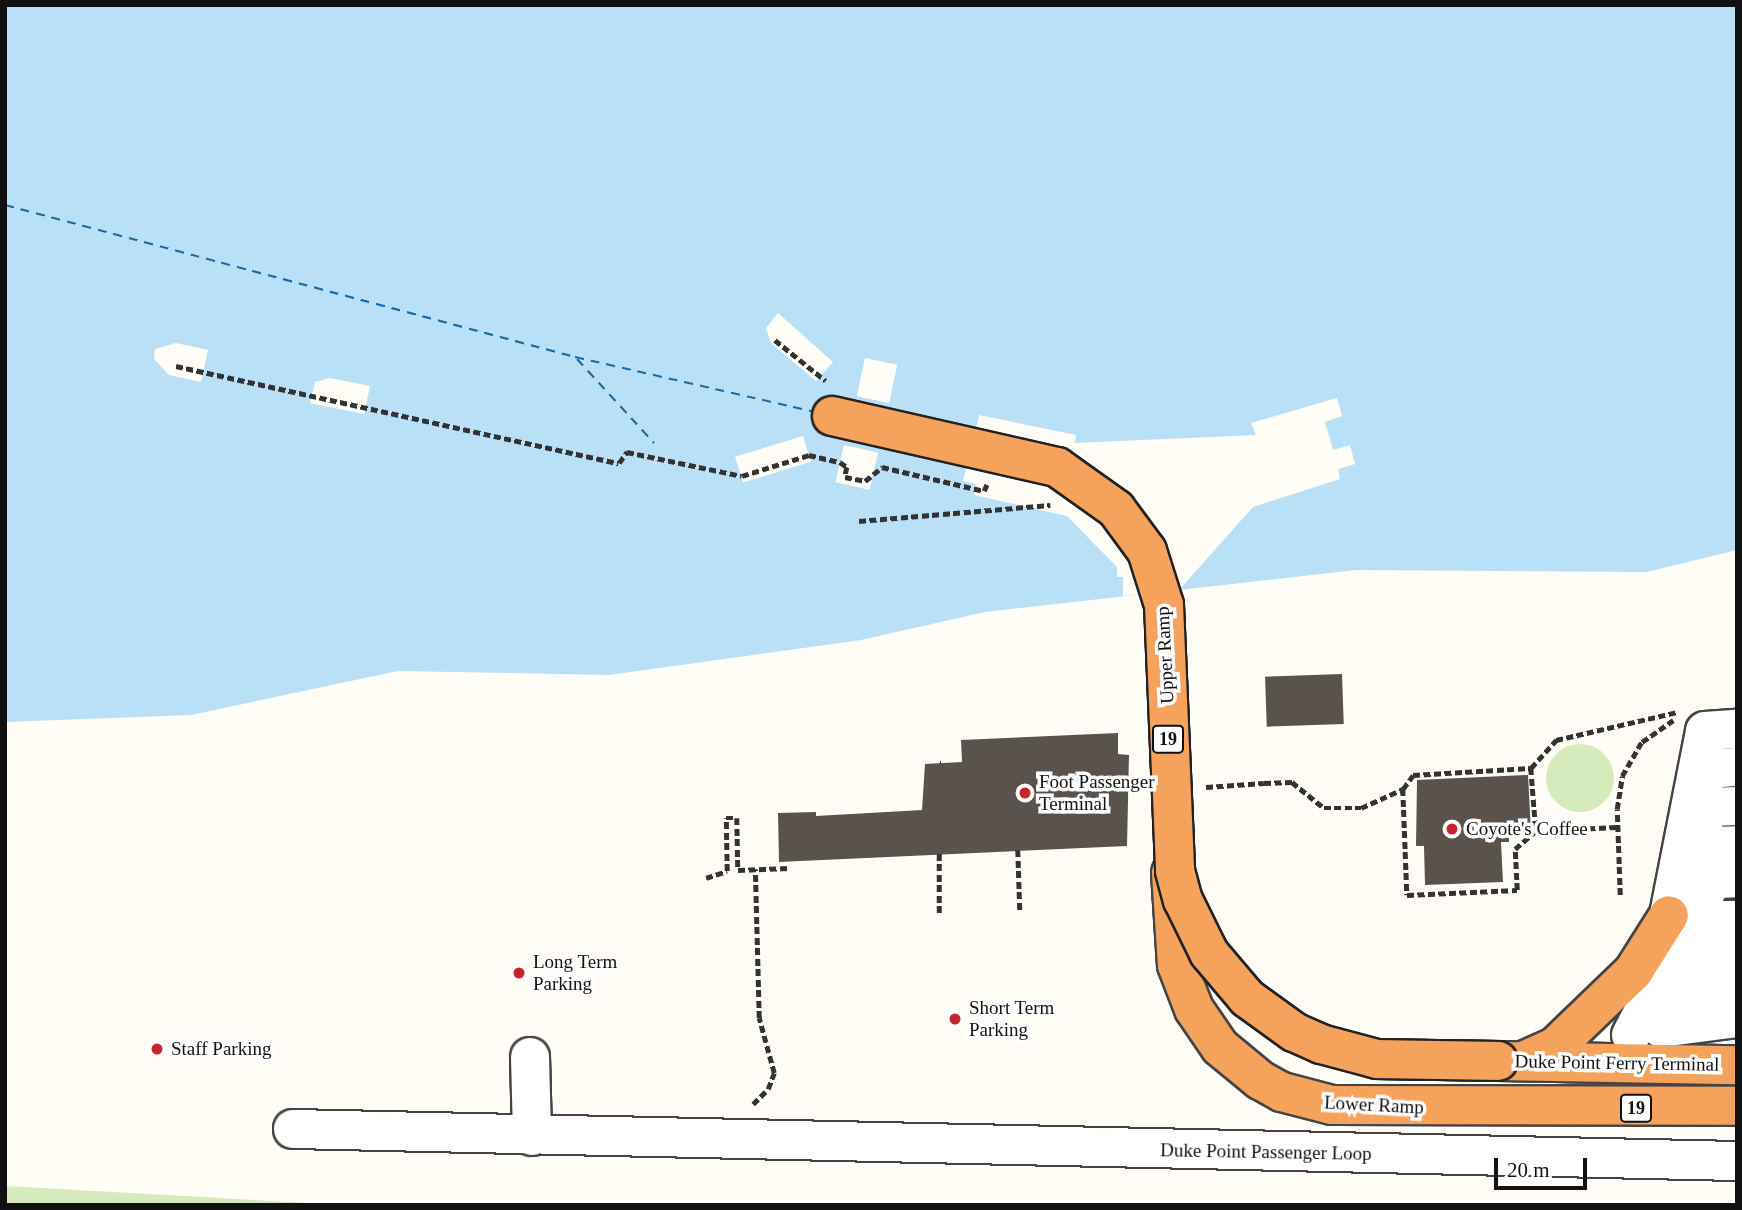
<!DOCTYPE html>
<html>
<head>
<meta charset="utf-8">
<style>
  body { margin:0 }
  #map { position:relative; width:1742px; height:1210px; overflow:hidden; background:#fffdf5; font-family:"Times New Roman",serif }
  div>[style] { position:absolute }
  .green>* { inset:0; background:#d5ebbd }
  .round { border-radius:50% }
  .water>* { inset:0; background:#b9e0f7 }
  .pier>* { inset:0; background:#fffdf5; transform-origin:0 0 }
  .ferry>* { height:2px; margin-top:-1px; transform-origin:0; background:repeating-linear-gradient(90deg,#1768a6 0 9px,transparent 0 16px) }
  .building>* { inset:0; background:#5a524d; transform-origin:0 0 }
  .path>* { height:4.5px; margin-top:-2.25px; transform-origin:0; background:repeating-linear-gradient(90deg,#333 0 7px,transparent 0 10.5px) }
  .roads { filter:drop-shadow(2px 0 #444) drop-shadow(-2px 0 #444) drop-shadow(0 2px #444) drop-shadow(0 -2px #444) }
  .minor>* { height:38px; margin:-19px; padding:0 19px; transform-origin:19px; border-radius:19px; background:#fff }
  .highway>* { height:38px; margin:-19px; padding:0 19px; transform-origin:19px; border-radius:19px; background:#f5a25d }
  .path-bridge>* { height:4.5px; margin-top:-2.25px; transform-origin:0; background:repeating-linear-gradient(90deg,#333 0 7px,transparent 0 10.5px) }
  .bridges { filter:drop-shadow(2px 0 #222) drop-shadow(-2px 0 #222) drop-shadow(0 2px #222) drop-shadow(0 -2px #222) }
  .highway-bridge>* { height:38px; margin:-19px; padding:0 19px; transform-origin:19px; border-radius:19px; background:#f5a25d }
  .dots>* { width:19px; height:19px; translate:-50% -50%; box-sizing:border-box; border:4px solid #fff; border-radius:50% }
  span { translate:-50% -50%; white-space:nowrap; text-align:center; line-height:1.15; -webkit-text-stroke:7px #fff; paint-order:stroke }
  .shield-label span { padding:2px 5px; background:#fff; border:2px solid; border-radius:5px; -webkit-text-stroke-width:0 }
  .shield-label { font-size:18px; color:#111; font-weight:700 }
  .street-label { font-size:19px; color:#111 }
  .poi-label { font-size:19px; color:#111 }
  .left { translate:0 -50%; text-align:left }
  .frame { position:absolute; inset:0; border:7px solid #111; pointer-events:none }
  .scale { position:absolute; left:1494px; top:1158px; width:93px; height:32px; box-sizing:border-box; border:4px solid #111; border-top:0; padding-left:9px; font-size:21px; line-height:24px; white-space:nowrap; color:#111; -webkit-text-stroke:5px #fff; paint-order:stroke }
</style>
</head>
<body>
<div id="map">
  <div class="green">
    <div class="round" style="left:1546px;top:744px;width:68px;height:68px"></div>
    <div style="clip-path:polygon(5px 1186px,343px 1205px,5px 1205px)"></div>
  </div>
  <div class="water">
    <div style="clip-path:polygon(5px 5px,1737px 5px,1737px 550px,1647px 572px,1356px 570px,985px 612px,861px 640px,609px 675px,398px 671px,191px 715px,5px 722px)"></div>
  </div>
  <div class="pier">
    <div style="clip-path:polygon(778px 313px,833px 362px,816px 381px,771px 343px,766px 328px)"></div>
    <div style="clip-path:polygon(176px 343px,208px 350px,201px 382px,169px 375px,154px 359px,155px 349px)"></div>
    <div style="left:865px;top:358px;width:33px;height:39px;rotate:12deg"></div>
    <div style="clip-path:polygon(330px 378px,370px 386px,364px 414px,310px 403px,315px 382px)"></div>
    <div style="clip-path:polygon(1337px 398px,1342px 416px,1325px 422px,1333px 450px,1350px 445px,1355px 464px,1338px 469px,1340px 479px,1253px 507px,1179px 590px,1123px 596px,1123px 577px,1117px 577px,1117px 567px,1067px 516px,974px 495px,976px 484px,963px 481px,979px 415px,1076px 435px,1075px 443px,1256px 435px,1251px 423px)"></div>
    <div style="left:803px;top:436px;width:27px;height:71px;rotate:73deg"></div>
    <div style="left:844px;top:445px;width:35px;height:38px;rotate:13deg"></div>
  </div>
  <div class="ferry">
    <div style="left:5px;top:205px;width:590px;rotate:14.93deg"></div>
    <div style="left:575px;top:357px;width:246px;rotate:12.9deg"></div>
    <div style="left:577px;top:359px;width:114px;rotate:47.5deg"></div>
  </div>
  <div class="building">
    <div style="left:1342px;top:674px;width:50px;height:77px;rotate:88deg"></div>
    <div style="clip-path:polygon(1118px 733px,1118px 754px,1129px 755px,1127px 846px,779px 862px,778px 813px,816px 812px,816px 816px,922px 810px,925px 764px,962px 762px,961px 740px)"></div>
    <div style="clip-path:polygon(1528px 775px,1531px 832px,1509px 833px,1509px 842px,1501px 842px,1503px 882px,1425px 885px,1424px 846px,1416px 846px,1417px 780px)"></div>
  </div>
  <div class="path">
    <div style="left:775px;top:340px;width:65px;rotate:38.8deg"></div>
    <div style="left:176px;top:366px;width:453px;rotate:12.4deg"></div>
    <div style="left:619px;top:463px;width:14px;rotate:-54deg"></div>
    <div style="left:742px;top:476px;width:70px;rotate:-17.4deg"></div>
    <div style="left:809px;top:455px;width:32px;rotate:13deg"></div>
    <div style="left:840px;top:462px;width:9px;rotate:36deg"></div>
    <div style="left:847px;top:467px;width:10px;rotate:101deg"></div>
    <div style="left:845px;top:477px;width:20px;rotate:11deg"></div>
    <div style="left:865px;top:481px;width:22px;rotate:-39deg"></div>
    <div style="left:882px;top:467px;width:105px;rotate:13.2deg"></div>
    <div style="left:984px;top:491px;width:8px;rotate:-67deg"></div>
    <div style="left:940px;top:763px;width:1px"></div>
    <div style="left:1531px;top:768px;width:63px;rotate:85.5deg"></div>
    <div style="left:1536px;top:831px;width:81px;rotate:-2.8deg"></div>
    <div style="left:1264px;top:783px;width:28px;rotate:-2deg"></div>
    <div style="left:1292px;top:782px;width:41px;rotate:39.1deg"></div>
    <div style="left:1324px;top:808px;width:37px"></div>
    <div style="left:1361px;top:808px;width:46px;rotate:-24.3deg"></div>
    <div style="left:1403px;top:789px;width:17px;rotate:-54deg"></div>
    <div style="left:1413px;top:775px;width:118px;rotate:-3.4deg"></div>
    <div style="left:1531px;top:768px;width:38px;rotate:-48deg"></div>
    <div style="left:1556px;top:740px;width:124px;rotate:-13deg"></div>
    <div style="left:1403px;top:789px;width:106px;rotate:87.8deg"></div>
    <div style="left:1407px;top:895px;width:110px;rotate:-2.6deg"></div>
    <div style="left:1517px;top:890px;width:41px;rotate:-92.8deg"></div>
    <div style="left:1515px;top:849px;width:28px;rotate:-41deg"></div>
    <div style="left:1018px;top:850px;width:60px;rotate:88.1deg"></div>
    <div style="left:706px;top:878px;width:22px;rotate:-18deg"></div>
    <div style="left:727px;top:871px;width:53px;rotate:-91.1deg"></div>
    <div style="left:726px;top:818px;width:11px"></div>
    <div style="left:737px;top:818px;width:52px;rotate:88.9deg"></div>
    <div style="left:738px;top:870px;width:52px;rotate:-2.2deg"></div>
    <div style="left:1620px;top:895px;width:86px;rotate:-92deg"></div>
    <div style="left:1617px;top:809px;width:33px;rotate:-81deg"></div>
    <div style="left:1622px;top:776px;width:39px;rotate:-60deg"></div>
    <div style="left:1642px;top:742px;width:38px;rotate:-35deg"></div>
    <div style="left:939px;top:913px;width:60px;rotate:-90deg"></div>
    <div style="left:753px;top:1104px;width:21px;rotate:-45deg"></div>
    <div style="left:768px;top:1089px;width:17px;rotate:-69deg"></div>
    <div style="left:774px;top:1073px;width:57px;rotate:-105.3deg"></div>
    <div style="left:759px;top:1018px;width:149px;rotate:-91.5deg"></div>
  </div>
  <div class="roads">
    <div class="minor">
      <div style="left:1699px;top:802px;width:34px;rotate:-76deg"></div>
      <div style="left:1707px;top:769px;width:30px;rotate:-4deg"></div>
      <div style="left:1697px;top:841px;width:36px;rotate:-71deg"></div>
      <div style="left:1709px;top:807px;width:28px;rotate:-2deg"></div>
      <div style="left:1690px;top:881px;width:41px;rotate:-57.8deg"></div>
      <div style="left:1712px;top:846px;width:25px;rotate:-2deg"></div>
      <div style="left:1669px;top:915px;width:187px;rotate:-78.9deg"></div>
      <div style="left:1705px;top:731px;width:32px;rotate:-4deg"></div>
      <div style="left:1687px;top:956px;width:44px;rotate:-54.2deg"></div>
      <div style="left:1713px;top:920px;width:24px"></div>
      <div style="left:1682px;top:984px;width:44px;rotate:-45deg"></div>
      <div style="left:1713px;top:953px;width:24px"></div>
      <div style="left:1672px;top:1010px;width:48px;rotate:-31.4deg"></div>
      <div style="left:1713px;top:985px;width:24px"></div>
      <div style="left:1661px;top:1028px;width:77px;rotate:-7.5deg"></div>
      <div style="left:1631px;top:1035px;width:176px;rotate:-62.3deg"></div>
      <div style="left:1713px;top:879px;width:24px;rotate:-2deg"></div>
      <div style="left:530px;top:1057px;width:79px;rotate:88.5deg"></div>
      <div style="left:293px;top:1129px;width:1444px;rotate:1.27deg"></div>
    </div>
    <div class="highway">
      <div style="left:1171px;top:873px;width:92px;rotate:86.3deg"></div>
      <div style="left:1177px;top:965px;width:47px;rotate:68.9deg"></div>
      <div style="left:1194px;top:1009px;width:46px;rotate:55.6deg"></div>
      <div style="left:1220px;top:1047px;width:52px;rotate:39.5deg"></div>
      <div style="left:1260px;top:1080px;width:25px;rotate:29deg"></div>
      <div style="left:1282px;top:1092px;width:52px;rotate:14.6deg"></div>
      <div style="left:1332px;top:1105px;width:405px;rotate:0.1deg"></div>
      <div style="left:1498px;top:1061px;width:239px;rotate:1deg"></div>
      <div style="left:1523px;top:1061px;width:36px;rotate:-24deg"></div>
      <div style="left:1556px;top:1046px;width:107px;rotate:-43.9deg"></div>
      <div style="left:1633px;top:972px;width:67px;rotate:-57.7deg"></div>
    </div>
  </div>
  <div class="path-bridge">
    <div style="left:627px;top:452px;width:117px;rotate:11.8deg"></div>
    <div style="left:859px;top:521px;width:192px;rotate:-4.8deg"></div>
    <div style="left:1206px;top:787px;width:58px;rotate:-3.9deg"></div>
  </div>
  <div class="bridges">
    <div class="highway-bridge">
      <div style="left:832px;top:416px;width:231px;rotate:12.8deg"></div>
      <div style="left:1057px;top:467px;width:72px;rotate:35.4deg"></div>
      <div style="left:1116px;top:509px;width:52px;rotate:53.6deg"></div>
      <div style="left:1147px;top:551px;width:57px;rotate:72.5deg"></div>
      <div style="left:1164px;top:605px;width:266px;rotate:87.6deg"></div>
      <div style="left:1175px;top:871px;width:30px;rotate:75deg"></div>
      <div style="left:1183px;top:900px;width:59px;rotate:63.9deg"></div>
      <div style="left:1209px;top:953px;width:59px;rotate:49.8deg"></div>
      <div style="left:1247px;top:998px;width:58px;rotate:35.9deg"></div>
      <div style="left:1294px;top:1032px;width:30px;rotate:24deg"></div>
      <div style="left:1321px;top:1044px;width:58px;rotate:15deg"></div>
      <div style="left:1377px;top:1059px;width:121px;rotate:0.9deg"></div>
    </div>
  </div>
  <div class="dots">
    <div style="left:1025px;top:793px;background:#c4262e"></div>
    <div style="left:1452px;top:829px;background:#c4262e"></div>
    <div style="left:519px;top:973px;background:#c4262e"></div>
    <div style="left:955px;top:1019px;background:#c4262e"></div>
    <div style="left:157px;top:1049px;background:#c4262e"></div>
  </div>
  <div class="shield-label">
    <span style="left:1168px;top:739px">19</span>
    <span style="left:1636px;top:1108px">19</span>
  </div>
  <div class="street-label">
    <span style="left:1165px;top:655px;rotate:-93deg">Upper Ramp</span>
    <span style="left:1617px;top:1063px;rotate:1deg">Duke Point Ferry Terminal</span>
    <span style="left:1374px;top:1105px;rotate:3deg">Lower Ramp</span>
    <span style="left:1266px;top:1152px;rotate:1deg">Duke Point Passenger Loop</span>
  </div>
  <div class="poi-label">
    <span class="left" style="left:1039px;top:793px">Foot Passenger<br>Terminal</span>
    <span class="left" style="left:1466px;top:829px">Coyote's Coffee</span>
    <span class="left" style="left:533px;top:973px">Long Term<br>Parking</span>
    <span class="left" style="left:969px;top:1019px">Short Term<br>Parking</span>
    <span class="left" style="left:171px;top:1049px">Staff Parking</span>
  </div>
  <div class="frame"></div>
  <div class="scale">20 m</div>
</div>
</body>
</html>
